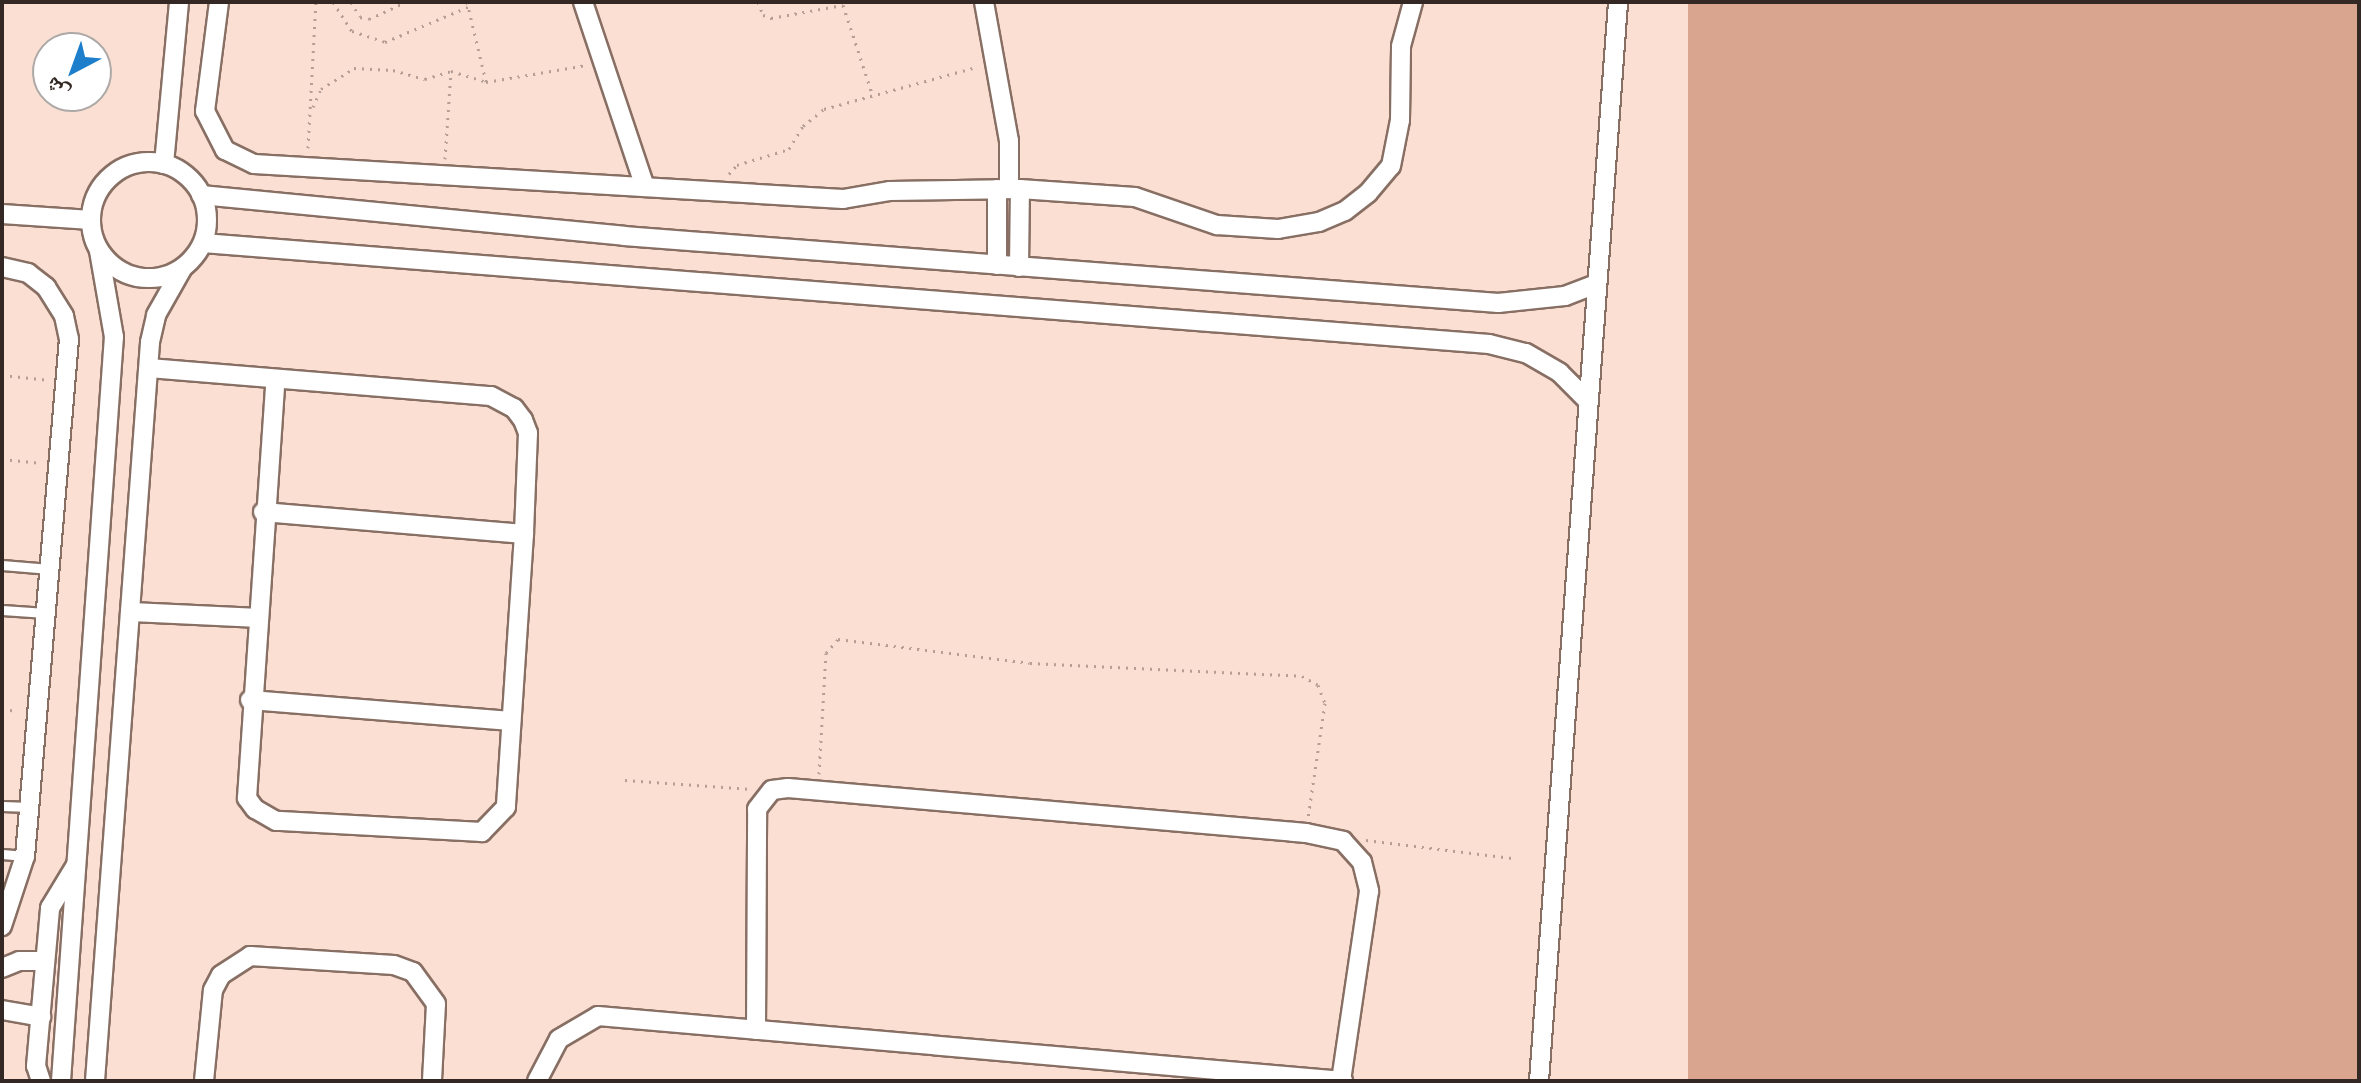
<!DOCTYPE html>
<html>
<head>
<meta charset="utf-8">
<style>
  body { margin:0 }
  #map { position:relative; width:2361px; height:1083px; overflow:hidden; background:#fcdfd3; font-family:Cabin,"Noto Naskh Arabic",sans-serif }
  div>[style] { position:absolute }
  .green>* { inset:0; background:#daa58f; transform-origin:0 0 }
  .path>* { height:3px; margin-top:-1.5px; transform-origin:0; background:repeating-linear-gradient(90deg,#b59e95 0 2px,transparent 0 8px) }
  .roads { filter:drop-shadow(2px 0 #886f64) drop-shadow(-2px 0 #886f64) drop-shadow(0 2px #886f64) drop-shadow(0 -2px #886f64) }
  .service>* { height:9px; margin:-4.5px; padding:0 4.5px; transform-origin:4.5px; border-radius:4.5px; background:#fff }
  .minor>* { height:18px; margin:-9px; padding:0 9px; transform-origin:9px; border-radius:9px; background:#fff }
  .minor>.ring { margin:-9px; padding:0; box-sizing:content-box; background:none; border:18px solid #fff; border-radius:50% }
  span { translate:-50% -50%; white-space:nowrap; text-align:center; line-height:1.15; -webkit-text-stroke:6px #fff; paint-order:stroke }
  .frame { position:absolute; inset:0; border:4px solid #332824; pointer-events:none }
  .north { position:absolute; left:32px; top:32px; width:80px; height:80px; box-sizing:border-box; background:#fff; border:2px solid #ada9a7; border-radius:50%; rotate:221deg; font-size:22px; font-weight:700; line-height:32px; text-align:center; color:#332824 }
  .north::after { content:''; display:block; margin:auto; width:28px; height:36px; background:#1d7fcb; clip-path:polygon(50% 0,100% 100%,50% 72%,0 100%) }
</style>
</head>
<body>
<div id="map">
  <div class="green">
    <div style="left:1688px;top:2px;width:671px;height:1081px"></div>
  </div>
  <div class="path">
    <div style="left:333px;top:2px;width:35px;rotate:57deg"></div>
    <div style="left:352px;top:31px;width:35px;rotate:18deg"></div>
    <div style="left:385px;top:42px;width:90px;rotate:-22.9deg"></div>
    <div style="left:351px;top:2px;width:17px;rotate:59deg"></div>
    <div style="left:360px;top:17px;width:9px;rotate:13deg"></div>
    <div style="left:369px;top:19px;width:41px;rotate:-24.7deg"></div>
    <div style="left:467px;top:2px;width:82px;rotate:76.6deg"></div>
    <div style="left:758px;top:2px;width:14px;rotate:69deg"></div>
    <div style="left:763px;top:15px;width:9px;rotate:21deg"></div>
    <div style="left:771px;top:18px;width:73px;rotate:-10.2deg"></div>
    <div style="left:843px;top:5px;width:96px;rotate:71.8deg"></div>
    <div style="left:313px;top:107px;width:20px;rotate:-66deg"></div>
    <div style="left:321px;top:89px;width:39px;rotate:-32deg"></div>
    <div style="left:354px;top:68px;width:39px;rotate:3deg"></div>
    <div style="left:393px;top:70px;width:33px;rotate:16deg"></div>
    <div style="left:425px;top:79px;width:27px;rotate:-17deg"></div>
    <div style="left:451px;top:71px;width:37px;rotate:17deg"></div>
    <div style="left:486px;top:82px;width:102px;rotate:-9.6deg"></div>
    <div style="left:308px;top:148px;width:146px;rotate:-86.9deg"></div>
    <div style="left:445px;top:159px;width:88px;rotate:-86.1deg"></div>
    <div style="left:729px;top:174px;width:12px;rotate:-48deg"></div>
    <div style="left:737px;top:165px;width:54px;rotate:-17.1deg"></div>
    <div style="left:789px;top:149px;width:27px;rotate:-59deg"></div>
    <div style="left:803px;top:126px;width:27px;rotate:-39deg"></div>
    <div style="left:824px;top:109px;width:159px;rotate:-15.4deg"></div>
    <div style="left:2px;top:375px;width:48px;rotate:5.9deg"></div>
    <div style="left:2px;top:459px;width:40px;rotate:5.7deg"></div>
    <div style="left:2px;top:709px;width:16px;rotate:7deg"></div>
    <div style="left:819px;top:774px;width:121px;rotate:-86.7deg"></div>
    <div style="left:826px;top:653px;width:18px;rotate:-49deg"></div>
    <div style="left:838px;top:639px;width:193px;rotate:7.1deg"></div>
    <div style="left:1030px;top:663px;width:272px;rotate:2.7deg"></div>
    <div style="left:1302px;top:676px;width:18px;rotate:29deg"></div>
    <div style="left:1318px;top:685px;width:19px;rotate:69deg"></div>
    <div style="left:1325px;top:703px;width:116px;rotate:98.4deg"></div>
    <div style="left:625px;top:780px;width:127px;rotate:4.1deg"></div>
    <div style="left:1366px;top:840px;width:147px;rotate:7deg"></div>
  </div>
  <div class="roads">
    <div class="service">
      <div style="left:2px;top:565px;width:48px;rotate:4.8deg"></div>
      <div style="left:2px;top:610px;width:44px;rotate:3.9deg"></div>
      <div style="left:2px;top:806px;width:28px;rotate:2deg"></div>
      <div style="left:2px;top:854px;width:23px;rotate:5deg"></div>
    </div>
    <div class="minor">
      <div style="left:219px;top:2px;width:110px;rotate:97.3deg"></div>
      <div style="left:205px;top:111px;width:44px;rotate:62.9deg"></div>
      <div style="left:225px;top:150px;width:32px;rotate:26deg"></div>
      <div style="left:254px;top:164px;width:590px;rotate:3.4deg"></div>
      <div style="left:843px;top:199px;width:48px;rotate:-9.7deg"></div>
      <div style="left:890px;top:191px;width:130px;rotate:-0.9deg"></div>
      <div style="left:1020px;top:189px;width:115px;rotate:4deg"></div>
      <div style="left:1135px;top:197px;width:87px;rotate:18.9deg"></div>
      <div style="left:1217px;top:225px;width:61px;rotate:3.8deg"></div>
      <div style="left:1278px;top:229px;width:42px;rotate:-9.7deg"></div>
      <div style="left:1319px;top:222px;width:28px;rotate:-23deg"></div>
      <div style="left:1345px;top:211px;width:29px;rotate:-38deg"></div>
      <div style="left:1368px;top:193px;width:35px;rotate:-50deg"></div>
      <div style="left:1391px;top:166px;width:47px;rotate:-78.9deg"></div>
      <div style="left:1400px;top:120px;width:74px;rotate:-89.2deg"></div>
      <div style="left:1401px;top:46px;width:46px;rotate:-74.7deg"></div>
      <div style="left:583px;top:2px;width:195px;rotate:71.5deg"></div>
      <div style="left:984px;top:2px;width:141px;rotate:79.8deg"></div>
      <div style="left:1009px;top:141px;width:48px;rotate:90deg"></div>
      <div class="ring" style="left:91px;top:162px;width:98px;height:98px"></div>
      <div style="left:164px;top:164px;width:163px;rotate:-84.7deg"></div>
      <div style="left:997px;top:189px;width:76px;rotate:90deg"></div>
      <div style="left:201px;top:195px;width:425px;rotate:5.5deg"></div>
      <div style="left:624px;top:236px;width:877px;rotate:4.38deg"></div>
      <div style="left:1498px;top:303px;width:67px;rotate:-6deg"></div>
      <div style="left:1565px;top:296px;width:33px;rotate:-21deg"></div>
      <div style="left:2px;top:214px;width:89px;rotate:3.9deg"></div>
      <div style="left:203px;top:243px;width:1290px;rotate:4.49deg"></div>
      <div style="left:1489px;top:344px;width:38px;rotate:14deg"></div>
      <div style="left:1526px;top:353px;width:39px;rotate:30deg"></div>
      <div style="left:1560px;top:373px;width:38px;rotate:45deg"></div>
      <div style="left:2px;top:267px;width:27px;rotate:13deg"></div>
      <div style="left:28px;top:273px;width:23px;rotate:38deg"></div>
      <div style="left:46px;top:287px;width:34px;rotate:58deg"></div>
      <div style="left:64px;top:316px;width:24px;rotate:78deg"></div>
      <div style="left:69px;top:339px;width:519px;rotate:94.86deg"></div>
      <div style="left:25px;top:856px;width:74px;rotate:108.2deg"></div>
      <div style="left:1019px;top:267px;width:78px;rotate:-89.3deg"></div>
      <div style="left:149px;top:368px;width:343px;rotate:4.7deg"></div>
      <div style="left:491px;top:396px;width:26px;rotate:28deg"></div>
      <div style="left:514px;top:408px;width:15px;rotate:53deg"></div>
      <div style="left:523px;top:420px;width:14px;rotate:69deg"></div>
      <div style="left:528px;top:433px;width:101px;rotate:92.3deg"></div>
      <div style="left:524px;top:534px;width:274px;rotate:93.8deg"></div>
      <div style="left:506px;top:807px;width:35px;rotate:134deg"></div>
      <div style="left:482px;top:832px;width:206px;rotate:-176.9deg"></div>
      <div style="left:276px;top:821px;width:24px;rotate:-150deg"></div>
      <div style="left:255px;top:809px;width:14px;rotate:-126deg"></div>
      <div style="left:247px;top:798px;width:417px;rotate:-86.1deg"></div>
      <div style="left:263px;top:512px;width:262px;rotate:4.8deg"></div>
      <div style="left:130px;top:612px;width:126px;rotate:2.7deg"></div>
      <div style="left:250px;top:700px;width:262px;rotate:4.6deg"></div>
      <div style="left:2px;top:968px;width:18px;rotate:-22deg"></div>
      <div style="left:19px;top:961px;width:26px"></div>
      <div style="left:2px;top:1010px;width:40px;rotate:10deg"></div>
      <div style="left:756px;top:1030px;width:221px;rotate:-89.7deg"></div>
      <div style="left:757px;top:809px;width:24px;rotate:-52deg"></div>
      <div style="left:772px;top:790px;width:16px;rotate:-7deg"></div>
      <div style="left:788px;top:788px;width:520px;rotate:4.96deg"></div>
      <div style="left:1306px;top:833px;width:38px;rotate:12deg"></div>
      <div style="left:1343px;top:841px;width:28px;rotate:48deg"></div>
      <div style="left:1362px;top:862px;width:30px;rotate:76deg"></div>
      <div style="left:1369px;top:891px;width:192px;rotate:98.4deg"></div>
      <div style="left:41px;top:1081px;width:16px;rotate:-108deg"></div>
      <div style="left:36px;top:1066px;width:159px;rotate:-84.9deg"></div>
      <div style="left:50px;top:908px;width:50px;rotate:-58.8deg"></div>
      <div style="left:61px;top:1081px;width:746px;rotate:-85.93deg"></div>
      <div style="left:114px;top:337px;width:87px;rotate:-99.9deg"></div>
      <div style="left:95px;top:1081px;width:741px;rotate:-85.74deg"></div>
      <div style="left:150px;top:342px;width:28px;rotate:-77deg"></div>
      <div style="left:156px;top:315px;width:53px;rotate:-60.5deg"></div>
      <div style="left:204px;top:1081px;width:91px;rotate:-84.4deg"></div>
      <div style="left:213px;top:990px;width:17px;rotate:-62deg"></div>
      <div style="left:221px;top:975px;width:35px;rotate:-33deg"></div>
      <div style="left:250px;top:956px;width:144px;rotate:3.6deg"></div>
      <div style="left:394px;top:965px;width:20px;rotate:20deg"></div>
      <div style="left:413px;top:972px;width:39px;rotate:54deg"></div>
      <div style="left:436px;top:1004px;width:77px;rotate:93deg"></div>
      <div style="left:537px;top:1081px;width:47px;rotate:-62.4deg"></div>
      <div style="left:559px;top:1039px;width:45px;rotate:-30.5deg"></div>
      <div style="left:598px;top:1016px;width:748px;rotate:4.99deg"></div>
      <div style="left:1539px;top:1081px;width:1082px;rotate:-85.81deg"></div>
    </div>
  </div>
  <div class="frame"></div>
  <div class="north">ش</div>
</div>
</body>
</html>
